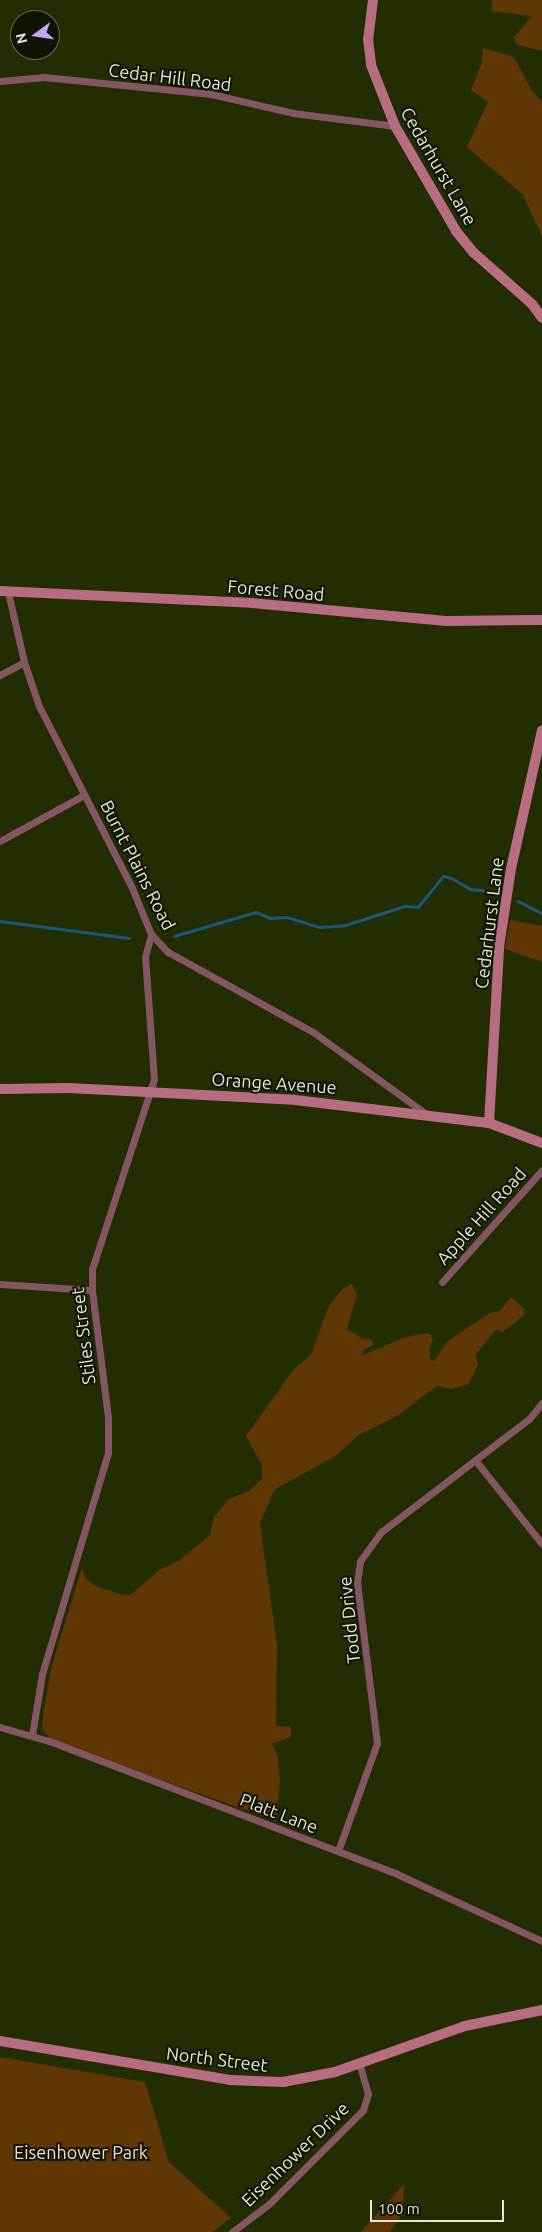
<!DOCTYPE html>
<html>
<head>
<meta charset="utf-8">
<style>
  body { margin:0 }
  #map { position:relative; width:542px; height:2232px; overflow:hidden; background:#232d02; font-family:Ubuntu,sans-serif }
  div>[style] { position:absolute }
  .green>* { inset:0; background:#613605 }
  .stream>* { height:2.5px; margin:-1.25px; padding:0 1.25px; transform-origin:1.25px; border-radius:1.25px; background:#1b567c }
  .street>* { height:7px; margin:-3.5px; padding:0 3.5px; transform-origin:3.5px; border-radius:3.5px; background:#845562 }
  .secondary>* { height:10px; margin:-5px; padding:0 5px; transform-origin:5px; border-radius:5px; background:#b76c82 }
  span { translate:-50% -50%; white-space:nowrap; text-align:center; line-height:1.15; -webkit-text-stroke:4px #0f1304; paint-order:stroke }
  .street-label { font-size:18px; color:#dfe7d0 }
  .park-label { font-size:18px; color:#f1dbc9 }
  .north { position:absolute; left:10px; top:10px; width:50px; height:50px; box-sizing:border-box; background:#0f1304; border:1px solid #626856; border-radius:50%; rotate:256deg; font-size:14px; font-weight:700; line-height:20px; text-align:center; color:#dfe7d0 }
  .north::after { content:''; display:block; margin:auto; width:18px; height:22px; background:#c4a7f1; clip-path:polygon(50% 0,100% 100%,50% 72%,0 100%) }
  .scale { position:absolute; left:370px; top:2200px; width:134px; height:22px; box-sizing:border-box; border:2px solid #dfe7d0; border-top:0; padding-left:6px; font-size:15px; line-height:18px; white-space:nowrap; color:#dfe7d0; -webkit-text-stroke:4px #0f1304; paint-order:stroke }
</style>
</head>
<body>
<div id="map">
  <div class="green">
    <div style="clip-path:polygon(492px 0,542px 0,542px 51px,517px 45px,514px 37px,532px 16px,492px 11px)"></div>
    <div style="clip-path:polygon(483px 48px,514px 57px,532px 91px,542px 102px,542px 236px,523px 195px,467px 147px,488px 102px,471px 90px,482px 62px)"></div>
    <div style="clip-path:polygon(510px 920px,542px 926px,542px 962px,505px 949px)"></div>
    <div style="clip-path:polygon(352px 1284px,357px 1294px,347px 1329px,363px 1339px,372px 1340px,373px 1345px,363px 1351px,363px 1355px,406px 1337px,428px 1333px,433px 1338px,429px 1350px,430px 1359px,434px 1361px,448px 1341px,490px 1313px,500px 1311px,511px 1297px,524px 1309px,524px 1315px,503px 1332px,496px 1330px,476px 1354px,478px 1365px,468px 1384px,452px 1389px,437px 1386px,397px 1416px,357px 1436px,337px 1455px,274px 1490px,260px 1524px,277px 1645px,276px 1726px,291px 1727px,291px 1737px,272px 1744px,278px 1758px,280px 1782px,276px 1821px,52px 1741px,42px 1728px,44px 1709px,52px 1665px,82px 1568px,86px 1579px,95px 1586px,123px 1595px,132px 1594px,159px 1570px,180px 1560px,210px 1535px,214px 1517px,229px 1499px,249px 1491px,262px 1479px,262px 1465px,246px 1436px,294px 1369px,311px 1355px,328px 1308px,342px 1289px)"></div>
    <div style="clip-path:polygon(0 2057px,145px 2082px,169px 2162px,231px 2218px,212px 2232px,0 2232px)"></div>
    <div style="clip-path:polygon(404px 2184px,403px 2212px,390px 2232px,361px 2232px)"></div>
  </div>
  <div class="stream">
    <div style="left:518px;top:901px;width:27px;rotate:27deg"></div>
    <div style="left:0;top:921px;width:130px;rotate:7.5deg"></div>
    <div style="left:174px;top:936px;width:85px;rotate:-16.3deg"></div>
    <div style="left:256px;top:912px;width:15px;rotate:23deg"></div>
    <div style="left:270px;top:918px;width:17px;rotate:-3deg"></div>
    <div style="left:287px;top:917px;width:34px;rotate:17deg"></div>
    <div style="left:319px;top:927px;width:26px;rotate:-4deg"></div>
    <div style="left:345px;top:925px;width:63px;rotate:-17.6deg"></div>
    <div style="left:405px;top:906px;width:13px;rotate:4deg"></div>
    <div style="left:418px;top:907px;width:40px;rotate:-51deg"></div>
    <div style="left:443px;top:876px;width:9px;rotate:13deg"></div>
    <div style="left:452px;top:878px;width:21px;rotate:31deg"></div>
    <div style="left:470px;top:889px;width:28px;rotate:6deg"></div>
  </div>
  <div class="street">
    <div style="left:0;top:81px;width:44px;rotate:-5.2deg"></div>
    <div style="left:44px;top:77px;width:168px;rotate:5.8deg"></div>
    <div style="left:211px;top:94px;width:84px;rotate:13deg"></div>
    <div style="left:293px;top:113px;width:103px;rotate:7.3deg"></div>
    <div style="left:8px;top:592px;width:72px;rotate:77.1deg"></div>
    <div style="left:24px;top:662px;width:46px;rotate:71.2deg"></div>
    <div style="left:39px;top:706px;width:204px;rotate:62.9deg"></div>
    <div style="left:132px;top:888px;width:50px;rotate:67.6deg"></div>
    <div style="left:151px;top:934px;width:25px;rotate:47deg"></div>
    <div style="left:168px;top:952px;width:166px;rotate:28.9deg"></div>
    <div style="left:313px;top:1032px;width:143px;rotate:35.9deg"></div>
    <div style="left:0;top:675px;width:27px;rotate:-28deg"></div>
    <div style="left:0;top:841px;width:96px;rotate:-28.7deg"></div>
    <div style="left:442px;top:1282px;width:150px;rotate:-48.2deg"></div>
    <div style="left:0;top:1284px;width:92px;rotate:3.7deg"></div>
    <div style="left:475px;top:1460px;width:107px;rotate:51.4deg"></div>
    <div style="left:0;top:1727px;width:54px;rotate:16.1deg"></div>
    <div style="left:52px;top:1742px;width:369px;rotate:20.9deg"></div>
    <div style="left:397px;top:1874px;width:160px;rotate:24.8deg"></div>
    <div style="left:32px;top:1735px;width:62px;rotate:-80.7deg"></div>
    <div style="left:42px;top:1674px;width:231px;rotate:-73.4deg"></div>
    <div style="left:108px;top:1453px;width:36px;rotate:-90deg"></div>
    <div style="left:108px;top:1417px;width:128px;rotate:-97.2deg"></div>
    <div style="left:92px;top:1290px;width:21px;rotate:-90deg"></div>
    <div style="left:92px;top:1269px;width:200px;rotate:-71.9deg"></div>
    <div style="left:154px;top:1079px;width:122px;rotate:-94.2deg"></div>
    <div style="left:145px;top:957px;width:24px;rotate:-75deg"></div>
    <div style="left:338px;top:1851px;width:115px;rotate:-70.1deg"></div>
    <div style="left:377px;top:1743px;width:161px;rotate:-97.1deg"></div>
    <div style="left:357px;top:1583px;width:22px;rotate:-82deg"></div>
    <div style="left:360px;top:1561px;width:36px;rotate:-54deg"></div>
    <div style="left:381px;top:1532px;width:186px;rotate:-37.4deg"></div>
    <div style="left:529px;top:1419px;width:21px;rotate:-51deg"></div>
    <div style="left:232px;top:2232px;width:46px;rotate:-37.1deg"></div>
    <div style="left:269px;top:2204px;width:133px;rotate:-45deg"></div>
    <div style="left:363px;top:2110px;width:17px;rotate:-73deg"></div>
    <div style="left:368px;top:2094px;width:32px;rotate:-106deg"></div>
  </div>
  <div class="secondary">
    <div style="left:373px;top:0;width:39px;rotate:97deg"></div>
    <div style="left:368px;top:39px;width:26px;rotate:83deg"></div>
    <div style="left:371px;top:65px;width:66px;rotate:68.5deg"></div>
    <div style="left:395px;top:126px;width:121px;rotate:59.8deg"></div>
    <div style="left:456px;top:231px;width:27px;rotate:51deg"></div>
    <div style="left:473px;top:252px;width:79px;rotate:41.4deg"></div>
    <div style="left:532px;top:304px;width:17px;rotate:54deg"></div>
    <div style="left:0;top:591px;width:252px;rotate:2.7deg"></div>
    <div style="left:252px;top:603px;width:195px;rotate:5.3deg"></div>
    <div style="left:446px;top:621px;width:96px;rotate:-0.6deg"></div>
    <div style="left:0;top:1089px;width:69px;rotate:-0.8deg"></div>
    <div style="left:69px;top:1088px;width:226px;rotate:3deg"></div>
    <div style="left:295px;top:1100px;width:195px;rotate:6.8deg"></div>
    <div style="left:489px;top:1123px;width:57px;rotate:20.7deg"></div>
    <div style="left:489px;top:1123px;width:176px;rotate:-86.7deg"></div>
    <div style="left:499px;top:947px;width:79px;rotate:-81.3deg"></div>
    <div style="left:511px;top:869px;width:142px;rotate:-77.4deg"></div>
    <div style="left:0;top:2041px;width:233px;rotate:9.6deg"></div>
    <div style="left:230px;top:2080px;width:53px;rotate:2.2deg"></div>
    <div style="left:283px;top:2082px;width:53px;rotate:-10.9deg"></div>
    <div style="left:335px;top:2072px;width:138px;rotate:-19.5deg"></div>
    <div style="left:465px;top:2026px;width:79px;rotate:-11.7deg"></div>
  </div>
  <div class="street-label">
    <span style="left:170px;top:77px;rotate:7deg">Cedar Hill Road</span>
    <span style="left:439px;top:166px;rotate:60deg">Cedarhurst Lane</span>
    <span style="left:276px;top:590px;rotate:5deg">Forest Road</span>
    <span style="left:138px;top:865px;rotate:63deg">Burnt Plains Road</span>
    <span style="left:489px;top:923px;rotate:-83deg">Cedarhurst Lane</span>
    <span style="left:274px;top:1083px;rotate:4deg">Orange Avenue</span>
    <span style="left:481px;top:1216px;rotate:-48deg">Apple Hill Road</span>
    <span style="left:83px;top:1336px;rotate:-97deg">Stiles Street</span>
    <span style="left:349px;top:1620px;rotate:-96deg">Todd Drive</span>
    <span style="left:279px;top:1813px;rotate:21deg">Platt Lane</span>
    <span style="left:217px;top:2059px;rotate:7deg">North Street</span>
    <span style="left:295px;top:2154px;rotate:-44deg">Eisenhower Drive</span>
  </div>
  <div class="park-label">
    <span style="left:81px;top:2152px">Eisenhower Park</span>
  </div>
  <div class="north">N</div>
  <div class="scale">100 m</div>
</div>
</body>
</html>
